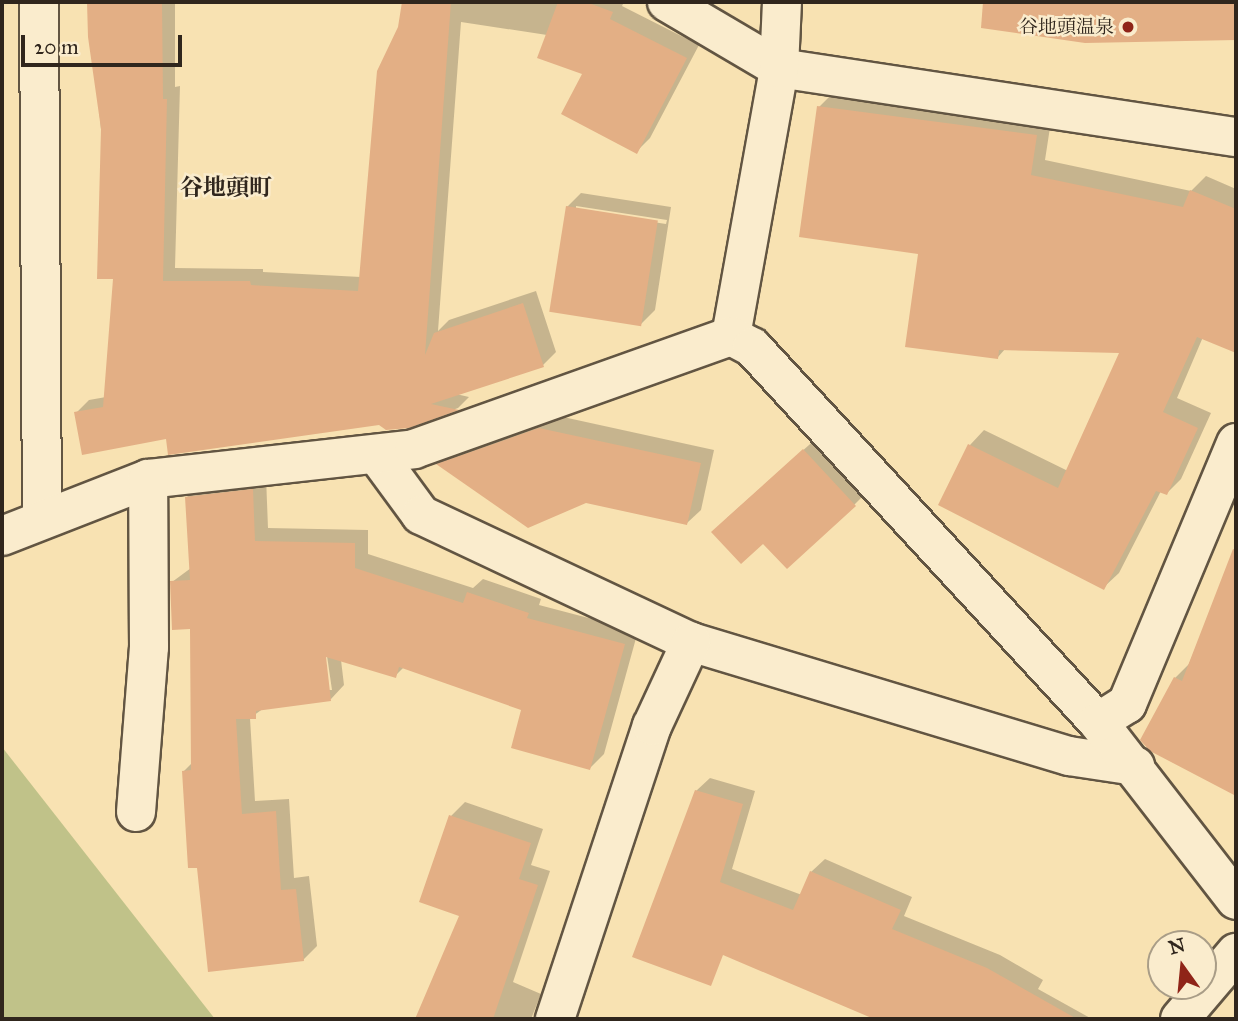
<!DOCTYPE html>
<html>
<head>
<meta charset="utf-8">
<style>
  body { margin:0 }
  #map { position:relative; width:1238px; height:1021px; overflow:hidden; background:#f8e2b2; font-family:"IM FELL Great Primer","Noto Serif JP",serif }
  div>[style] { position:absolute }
  .green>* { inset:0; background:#c0c289 }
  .shadow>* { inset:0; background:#0003 }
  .building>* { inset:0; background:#e3af85; transform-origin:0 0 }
  .roads { filter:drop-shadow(2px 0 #625542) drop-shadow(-2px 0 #625542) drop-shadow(0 2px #625542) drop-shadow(0 -2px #625542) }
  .street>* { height:38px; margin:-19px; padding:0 19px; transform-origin:19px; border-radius:19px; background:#faeccd }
  .secondary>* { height:38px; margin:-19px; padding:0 19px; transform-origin:19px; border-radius:19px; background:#faeccd }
  .dots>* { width:19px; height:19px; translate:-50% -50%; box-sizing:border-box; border:4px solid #faeccd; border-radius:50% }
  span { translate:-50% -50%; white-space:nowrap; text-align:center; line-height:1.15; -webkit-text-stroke:5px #faeccd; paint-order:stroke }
  .poi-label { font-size:19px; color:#30261d }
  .right { translate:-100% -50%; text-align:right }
  .quarter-label { font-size:23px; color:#30261d; font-weight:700 }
  .frame { position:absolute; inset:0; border:4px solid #30261d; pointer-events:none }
  .north { position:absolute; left:1147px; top:930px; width:70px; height:70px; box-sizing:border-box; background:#faeccd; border:2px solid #a99d87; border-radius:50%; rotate:345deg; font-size:19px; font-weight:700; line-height:28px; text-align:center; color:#30261d }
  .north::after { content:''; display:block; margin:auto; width:24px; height:32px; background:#8f2418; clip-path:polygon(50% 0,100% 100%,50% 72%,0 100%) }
  .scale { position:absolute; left:21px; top:35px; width:161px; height:32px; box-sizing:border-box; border:4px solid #30261d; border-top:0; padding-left:9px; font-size:21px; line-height:24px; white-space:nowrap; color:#30261d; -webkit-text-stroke:5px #faeccd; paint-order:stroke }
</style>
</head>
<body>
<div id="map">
  <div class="green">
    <div style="clip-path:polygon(2px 747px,215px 1019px,2px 1019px)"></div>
  </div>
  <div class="shadow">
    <div style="clip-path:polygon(89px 2px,175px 2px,175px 87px,180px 86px,175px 268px,263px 269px,263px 272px,361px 277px,403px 2px,624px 2px,622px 6px,699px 45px,650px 138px,637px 151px,584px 73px,547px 35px,461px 22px,438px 331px,449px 320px,536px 291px,556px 352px,543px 365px,456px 394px,469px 397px,458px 408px,409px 426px,379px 423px,167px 436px,76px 413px,89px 400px,106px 397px,115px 278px)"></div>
    <div style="clip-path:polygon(1014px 2px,1236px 2px,1236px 33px,1218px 39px,1011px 18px)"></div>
    <div style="clip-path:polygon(834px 92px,1051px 121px,1045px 160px,1191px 191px,1206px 176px,1236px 189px,1236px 351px,1203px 337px,1177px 398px,1211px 413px,1181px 479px,1167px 493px,1161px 491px,1119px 573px,1104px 587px,940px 504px,970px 445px,984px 430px,1068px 471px,1122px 351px,1006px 348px,998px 357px,819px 107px)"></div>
    <div style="clip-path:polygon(evenodd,581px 193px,671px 207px,655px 310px,641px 324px,567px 207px,581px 193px,576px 206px,667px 220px,666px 224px,576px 210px,576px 206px)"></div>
    <div style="clip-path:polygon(554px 415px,714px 450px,701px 510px,687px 523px,439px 464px,452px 451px)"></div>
    <div style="clip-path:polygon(818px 437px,868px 491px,854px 505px,763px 542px,727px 518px)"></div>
    <div style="clip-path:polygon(evenodd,266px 476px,268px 528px,368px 530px,368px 554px,473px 588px,483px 579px,541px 599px,539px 605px,638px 631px,604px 754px,590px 768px,523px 709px,404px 667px,395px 676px,341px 660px,344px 685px,331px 699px,264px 708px,250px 718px,255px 801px,289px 799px,294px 878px,309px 876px,317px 946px,303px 960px,198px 866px,184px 771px,192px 763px,192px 627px,172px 582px,191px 568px,186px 498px,200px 484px,266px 476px,323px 649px,326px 649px,332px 690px,328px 690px,323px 649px)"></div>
    <div style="clip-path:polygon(1236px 565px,1234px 688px,1236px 795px,1152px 750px,1175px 678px,1189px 664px,1224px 578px)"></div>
    <div style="clip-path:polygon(710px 778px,755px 791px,732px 869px,802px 895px,811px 872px,825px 859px,912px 897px,904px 916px,1000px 955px,1043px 980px,1038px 989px,1092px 1019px,878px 1019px,648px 921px,696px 791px)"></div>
    <div style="clip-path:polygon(465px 802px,543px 829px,531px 865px,550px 871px,513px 982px,541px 994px,531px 1019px,417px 1019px,461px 915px,451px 816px)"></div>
  </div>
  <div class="building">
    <div style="clip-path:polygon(87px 2px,162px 2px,163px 99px,167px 99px,163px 281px,250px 281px,251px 285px,358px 291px,377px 71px,398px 27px,402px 2px,451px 2px,425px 355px,434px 333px,523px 303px,544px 367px,431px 404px,459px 410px,409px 428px,386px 430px,379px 425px,168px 455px,166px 439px,82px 455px,74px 412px,103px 407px,113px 279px,97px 279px,101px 129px,88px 37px)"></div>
    <div style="clip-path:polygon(558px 2px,586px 2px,613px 12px,610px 19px,687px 58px,637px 154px,561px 114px,582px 74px,537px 58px)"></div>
    <div style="clip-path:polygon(983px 2px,1236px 2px,1236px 40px,1085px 43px,981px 28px)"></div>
    <div style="clip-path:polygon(817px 106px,1037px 135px,1031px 175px,1183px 207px,1190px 190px,1236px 209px,1236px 353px,1197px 337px,1163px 412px,1198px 428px,1167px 495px,1156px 491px,1104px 590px,938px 505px,968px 444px,1058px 488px,1119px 353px,999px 350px,998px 359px,905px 347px,918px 254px,799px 237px)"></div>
    <div style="left:566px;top:206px;width:93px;height:107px;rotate:9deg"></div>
    <div style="clip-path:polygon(539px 428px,701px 463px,687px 525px,586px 503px,528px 528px,436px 464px)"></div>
    <div style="clip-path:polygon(803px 449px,856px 506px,787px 569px,763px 544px,741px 564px,711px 532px)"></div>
    <div style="clip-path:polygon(253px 489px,255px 541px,355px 543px,355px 568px,463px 603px,467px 592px,529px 613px,527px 618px,625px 644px,590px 770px,511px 748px,521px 710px,399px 667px,396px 678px,326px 657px,331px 701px,256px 711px,256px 719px,236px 719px,242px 814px,276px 811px,281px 890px,296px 889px,304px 961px,208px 972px,197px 868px,188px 868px,182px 771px,191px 770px,190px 629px,172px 630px,170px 581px,190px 580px,185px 497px)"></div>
    <div style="clip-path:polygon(1233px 549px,1236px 550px,1236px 796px,1150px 751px,1140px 740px,1174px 677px,1182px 681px)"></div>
    <div style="clip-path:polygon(695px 790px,743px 804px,720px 882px,793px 910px,810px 871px,901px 910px,892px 929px,987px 968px,1077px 1019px,874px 1019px,723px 955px,711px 986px,632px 957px)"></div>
    <div style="clip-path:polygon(449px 815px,531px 843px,519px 879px,538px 885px,493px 1019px,415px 1019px,459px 916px,419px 902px)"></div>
  </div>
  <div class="roads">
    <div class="street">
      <div style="left:39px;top:2px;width:517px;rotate:89.67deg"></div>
      <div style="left:667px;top:2px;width:130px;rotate:30.5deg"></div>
      <div style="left:779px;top:68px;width:462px;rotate:8.6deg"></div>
      <div style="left:731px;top:336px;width:272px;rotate:-79.8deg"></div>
      <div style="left:377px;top:455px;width:74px;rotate:53.7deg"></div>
      <div style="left:421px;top:515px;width:298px;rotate:25.2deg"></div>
      <div style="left:691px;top:642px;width:395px;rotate:16.8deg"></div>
      <div style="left:1069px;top:756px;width:67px;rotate:8.6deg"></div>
      <div style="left:2px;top:536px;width:157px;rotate:-21.3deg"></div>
      <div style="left:148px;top:479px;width:268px;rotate:-6.4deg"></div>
      <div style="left:414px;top:449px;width:337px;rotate:-19.6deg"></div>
      <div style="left:731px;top:336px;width:24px;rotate:28deg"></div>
      <div style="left:752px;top:347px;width:510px;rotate:47.3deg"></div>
      <div style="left:1098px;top:722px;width:225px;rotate:52.2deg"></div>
      <div style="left:1098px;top:722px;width:34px;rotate:-32deg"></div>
      <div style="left:1127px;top:704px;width:283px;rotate:-67.3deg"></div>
      <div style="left:136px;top:812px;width:166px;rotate:-85.5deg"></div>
      <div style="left:149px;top:647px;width:168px;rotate:-90.3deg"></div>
      <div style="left:555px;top:1019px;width:309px;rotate:-71.7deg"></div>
      <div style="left:652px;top:726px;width:93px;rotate:-65.1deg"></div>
      <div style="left:1180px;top:1019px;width:87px;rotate:-49.7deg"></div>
    </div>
    <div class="secondary">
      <div style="left:779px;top:68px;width:66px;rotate:-87.4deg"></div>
    </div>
  </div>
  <div class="dots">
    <div style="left:1128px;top:27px;background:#8f2418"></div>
  </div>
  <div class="poi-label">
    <span class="right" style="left:1114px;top:27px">谷地頭温泉</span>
  </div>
  <div class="quarter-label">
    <span style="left:226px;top:187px">谷地頭町</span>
  </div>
  <div class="frame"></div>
  <div class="north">N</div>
  <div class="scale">20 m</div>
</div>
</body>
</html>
